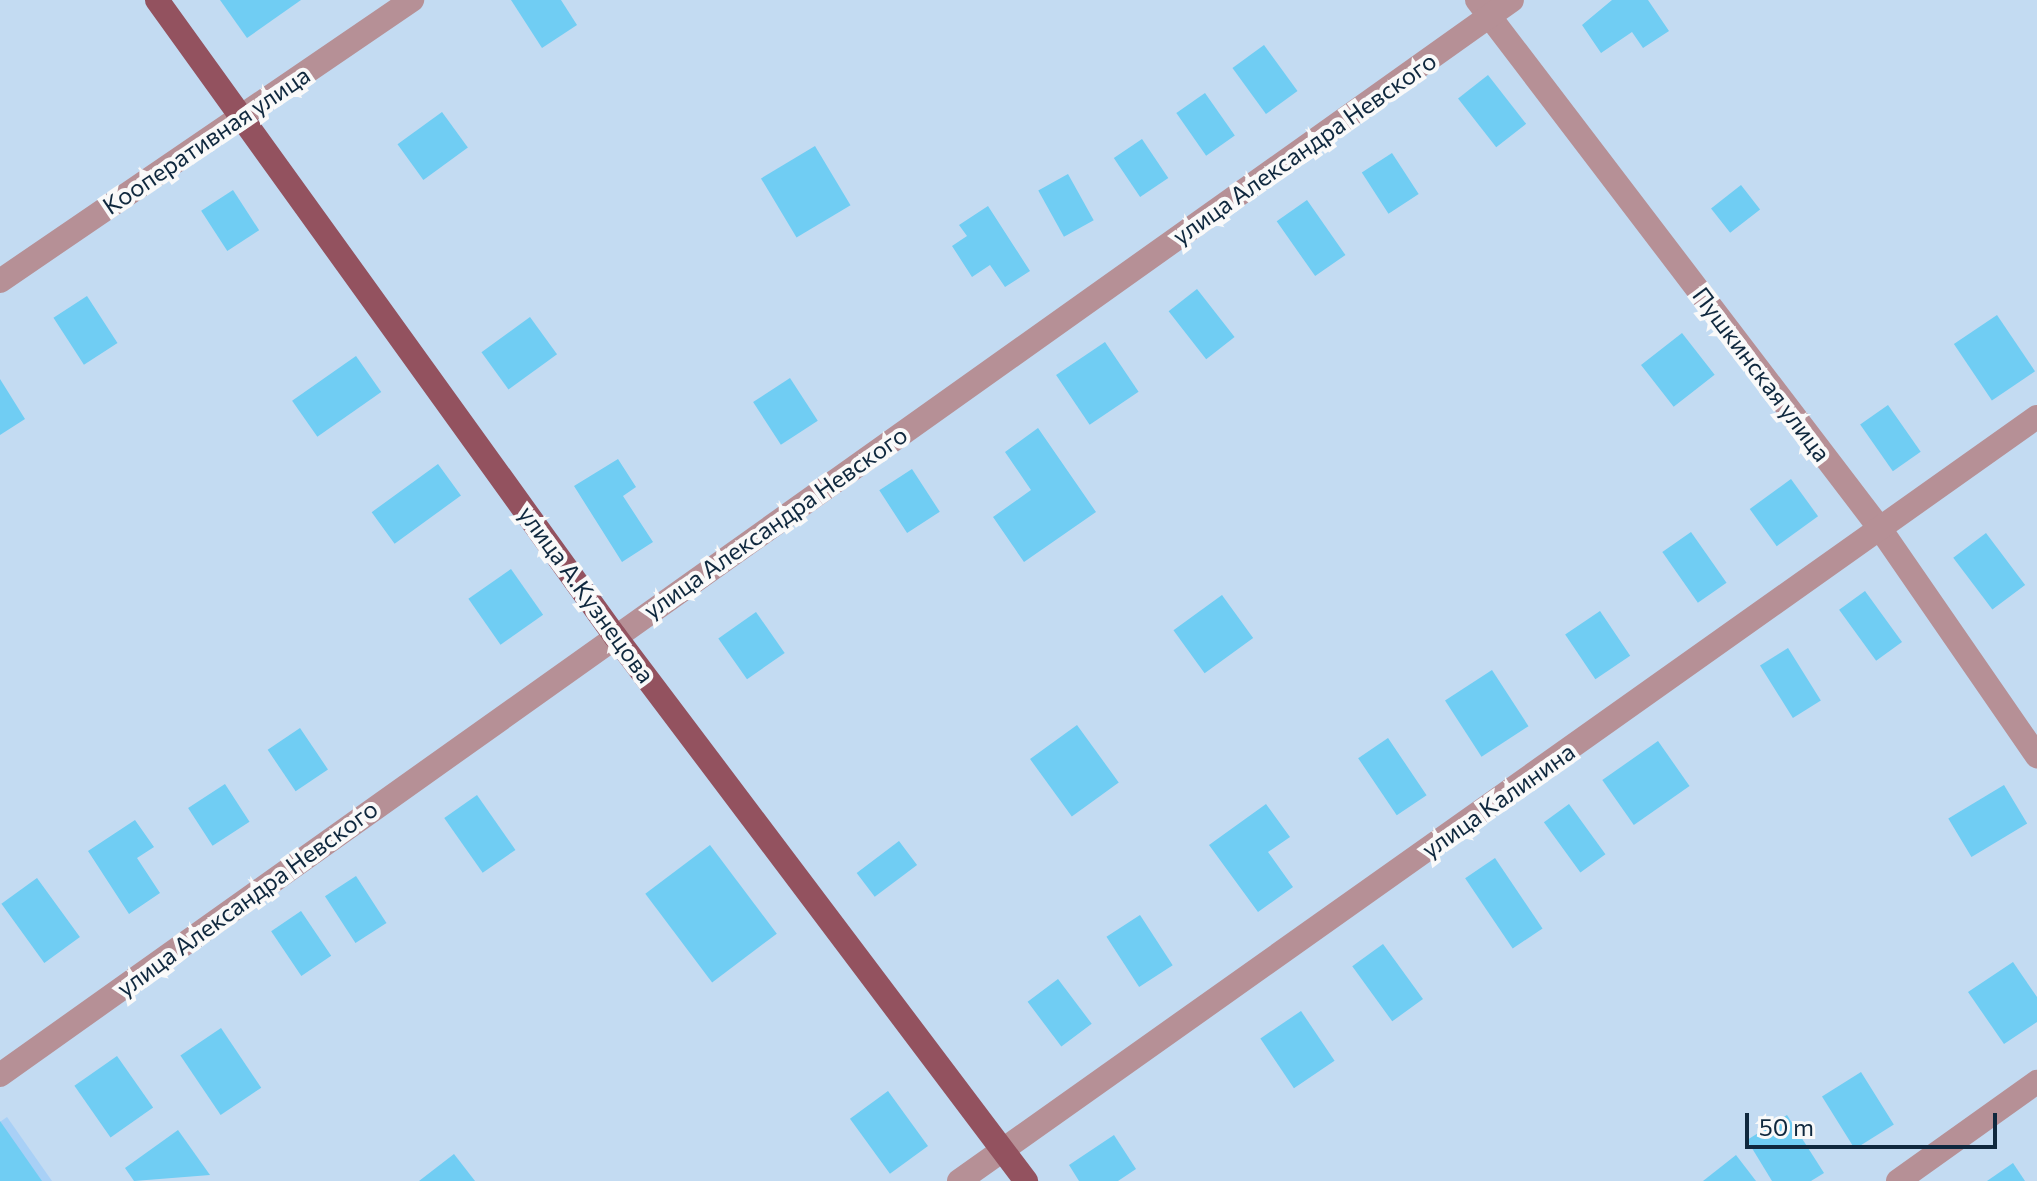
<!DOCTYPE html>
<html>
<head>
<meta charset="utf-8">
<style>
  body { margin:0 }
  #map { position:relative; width:2037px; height:1181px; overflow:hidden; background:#c3dbf2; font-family:Commissioner,sans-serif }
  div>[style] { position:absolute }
  .built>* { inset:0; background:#a8d0f6 }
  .building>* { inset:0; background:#70cdf3; transform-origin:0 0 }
  .minor>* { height:24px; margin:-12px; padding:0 12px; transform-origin:12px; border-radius:12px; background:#b69096 }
  .major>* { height:24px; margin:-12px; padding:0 12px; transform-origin:12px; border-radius:12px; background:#93525f }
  span { translate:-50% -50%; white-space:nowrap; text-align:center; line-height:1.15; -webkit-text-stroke:8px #f9f9f9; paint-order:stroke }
  .street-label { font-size:24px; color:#0f283e }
  .scale { position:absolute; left:1745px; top:1113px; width:252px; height:36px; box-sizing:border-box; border:4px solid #0f283e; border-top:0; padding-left:10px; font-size:24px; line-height:28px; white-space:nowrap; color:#0f283e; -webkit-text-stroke:6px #f9f9f9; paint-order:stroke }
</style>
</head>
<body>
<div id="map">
  <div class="built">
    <div style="clip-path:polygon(7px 1117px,52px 1181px,0 1181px,0 1122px)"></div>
  </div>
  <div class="building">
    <div style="clip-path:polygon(220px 0,301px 0,247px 38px)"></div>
    <div style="clip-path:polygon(511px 0,561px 0,577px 25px,542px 48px)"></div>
    <div style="clip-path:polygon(1612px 0,1648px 0,1669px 31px,1643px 48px,1632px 32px,1601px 53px,1582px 25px)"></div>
    <div style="left:1264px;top:45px;width:57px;height:39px;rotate:54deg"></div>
    <div style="left:1488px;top:75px;width:62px;height:38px;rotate:52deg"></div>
    <div style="left:1205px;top:93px;width:52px;height:35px;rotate:55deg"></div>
    <div style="left:442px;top:112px;width:44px;height:55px;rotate:54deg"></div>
    <div style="left:1142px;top:139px;width:47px;height:34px;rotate:56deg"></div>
    <div style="left:815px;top:146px;width:69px;height:63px;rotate:59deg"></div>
    <div style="left:1392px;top:153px;width:49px;height:36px;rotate:57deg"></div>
    <div style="left:1068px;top:174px;width:53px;height:34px;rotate:61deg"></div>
    <div style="left:1741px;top:185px;width:31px;height:38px;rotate:52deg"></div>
    <div style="left:233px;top:190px;width:48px;height:38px;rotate:57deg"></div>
    <div style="left:1307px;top:200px;width:67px;height:37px;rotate:55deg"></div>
    <div style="clip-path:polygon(988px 206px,1030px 271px,1005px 287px,990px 265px,972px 277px,952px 246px,967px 236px,959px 225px)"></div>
    <div style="left:1197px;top:289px;width:61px;height:36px;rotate:52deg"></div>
    <div style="left:87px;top:296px;width:56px;height:40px;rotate:57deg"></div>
    <div style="left:1997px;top:315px;width:68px;height:52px;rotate:56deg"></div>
    <div style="left:530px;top:317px;width:46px;height:60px;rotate:54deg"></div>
    <div style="left:1682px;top:333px;width:53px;height:52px;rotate:52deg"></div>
    <div style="left:1105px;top:342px;width:60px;height:59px;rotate:56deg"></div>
    <div style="left:356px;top:356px;width:44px;height:78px;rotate:55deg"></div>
    <div style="left:790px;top:378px;width:51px;height:44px;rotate:57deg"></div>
    <div style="clip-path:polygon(0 379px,25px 419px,0 435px)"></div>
    <div style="left:1888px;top:405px;width:57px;height:34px;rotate:55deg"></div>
    <div style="clip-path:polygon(1038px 428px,1096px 512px,1024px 562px,993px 517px,1031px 490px,1005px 452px)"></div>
    <div style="clip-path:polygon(618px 459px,636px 487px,623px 496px,653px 542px,622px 562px,574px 486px)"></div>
    <div style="left:438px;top:464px;width:39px;height:82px;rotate:54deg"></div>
    <div style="left:912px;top:469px;width:51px;height:39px;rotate:57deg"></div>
    <div style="left:1791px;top:479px;width:46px;height:51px;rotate:54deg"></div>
    <div style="left:1691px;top:532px;width:62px;height:35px;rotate:55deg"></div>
    <div style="left:1986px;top:533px;width:65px;height:41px;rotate:53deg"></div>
    <div style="left:511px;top:569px;width:56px;height:52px;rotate:55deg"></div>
    <div style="left:1865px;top:591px;width:63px;height:32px;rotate:54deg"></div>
    <div style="left:1222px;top:595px;width:53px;height:60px;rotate:54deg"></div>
    <div style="left:1600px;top:611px;width:54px;height:42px;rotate:56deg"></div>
    <div style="left:756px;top:612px;width:50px;height:46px;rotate:55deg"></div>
    <div style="left:1788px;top:648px;width:62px;height:33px;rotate:58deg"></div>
    <div style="left:1492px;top:670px;width:67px;height:56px;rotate:57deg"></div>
    <div style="left:1077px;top:725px;width:71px;height:58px;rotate:54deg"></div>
    <div style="left:300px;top:728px;width:50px;height:39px;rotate:56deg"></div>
    <div style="left:1388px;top:738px;width:69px;height:36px;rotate:56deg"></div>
    <div style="left:1658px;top:741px;width:55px;height:68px;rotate:55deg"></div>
    <div style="left:225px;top:784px;width:45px;height:44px;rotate:57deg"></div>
    <div style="left:2004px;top:785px;width:45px;height:65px;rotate:59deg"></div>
    <div style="left:477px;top:795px;width:67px;height:40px;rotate:55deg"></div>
    <div style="clip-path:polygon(1266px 804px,1290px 837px,1268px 852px,1293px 887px,1258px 912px,1209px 845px)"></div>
    <div style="left:1569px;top:804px;width:62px;height:31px;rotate:54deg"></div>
    <div style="clip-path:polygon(135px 820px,154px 847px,137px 858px,160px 893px,129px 914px,88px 851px)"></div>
    <div style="left:899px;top:841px;width:30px;height:53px;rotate:53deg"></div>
    <div style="left:710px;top:845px;width:111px;height:81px;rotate:53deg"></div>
    <div style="left:1495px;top:858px;width:85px;height:36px;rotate:56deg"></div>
    <div style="left:356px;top:876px;width:56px;height:37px;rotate:57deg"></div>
    <div style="left:37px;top:878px;width:73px;height:44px;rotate:54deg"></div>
    <div style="left:301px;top:911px;width:54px;height:36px;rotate:56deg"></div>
    <div style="left:1140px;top:915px;width:60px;height:40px;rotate:57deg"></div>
    <div style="left:1383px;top:944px;width:68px;height:38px;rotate:54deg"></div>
    <div style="clip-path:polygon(2013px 962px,2037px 997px,2037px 1022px,2004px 1044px,1968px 992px)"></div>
    <div style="left:1058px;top:979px;width:56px;height:38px;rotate:53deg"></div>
    <div style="left:1301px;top:1011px;width:60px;height:49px;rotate:56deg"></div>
    <div style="left:221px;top:1028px;width:72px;height:49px;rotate:56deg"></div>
    <div style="left:117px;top:1056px;width:63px;height:52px;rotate:55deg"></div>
    <div style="left:1861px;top:1072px;width:62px;height:46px;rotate:58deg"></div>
    <div style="left:888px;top:1091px;width:68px;height:47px;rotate:54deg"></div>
    <div style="clip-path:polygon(1787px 1115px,1824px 1173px,1811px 1181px,1772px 1181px,1747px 1140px)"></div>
    <div style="clip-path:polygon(0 1121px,42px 1181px,0 1181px)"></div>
    <div style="clip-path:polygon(178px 1130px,210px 1175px,134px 1181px,125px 1168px)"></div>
    <div style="clip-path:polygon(1114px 1135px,1136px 1169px,1118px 1181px,1079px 1181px,1069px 1165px)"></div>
    <div style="clip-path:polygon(454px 1154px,475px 1181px,419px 1181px)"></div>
    <div style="clip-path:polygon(1736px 1155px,1756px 1181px,1703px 1181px)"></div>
    <div style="clip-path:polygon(2013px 1163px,2025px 1181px,1987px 1181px)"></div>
  </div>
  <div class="minor">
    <div style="left:1477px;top:0;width:666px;rotate:52.68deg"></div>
    <div style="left:1881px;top:530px;width:275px;rotate:55.4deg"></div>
    <div style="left:0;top:281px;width:499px;rotate:-34.3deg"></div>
    <div style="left:0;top:1075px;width:1855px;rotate:-35.41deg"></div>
    <div style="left:959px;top:1181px;width:1321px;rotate:-35.33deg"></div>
    <div style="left:1898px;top:1181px;width:171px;rotate:-35.5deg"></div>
  </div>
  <div class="major">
    <div style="left:157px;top:0;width:784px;rotate:54.24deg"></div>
    <div style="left:615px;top:636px;width:683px;rotate:52.98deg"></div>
  </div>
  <div class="street-label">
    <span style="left:206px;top:140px;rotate:-34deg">Кооперативная улица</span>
    <span style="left:1304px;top:148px;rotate:-35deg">улица Александра Невского</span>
    <span style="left:1762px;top:374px;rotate:53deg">Пушкинская улица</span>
    <span style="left:775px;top:522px;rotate:-35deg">улица Александра Невского</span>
    <span style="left:587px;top:594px;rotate:54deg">улица А.Кузнецова</span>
    <span style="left:1498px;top:800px;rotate:-35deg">улица Калинина</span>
    <span style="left:247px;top:898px;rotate:-36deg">улица Александра Невского</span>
  </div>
  <div class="scale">50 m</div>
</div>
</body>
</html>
